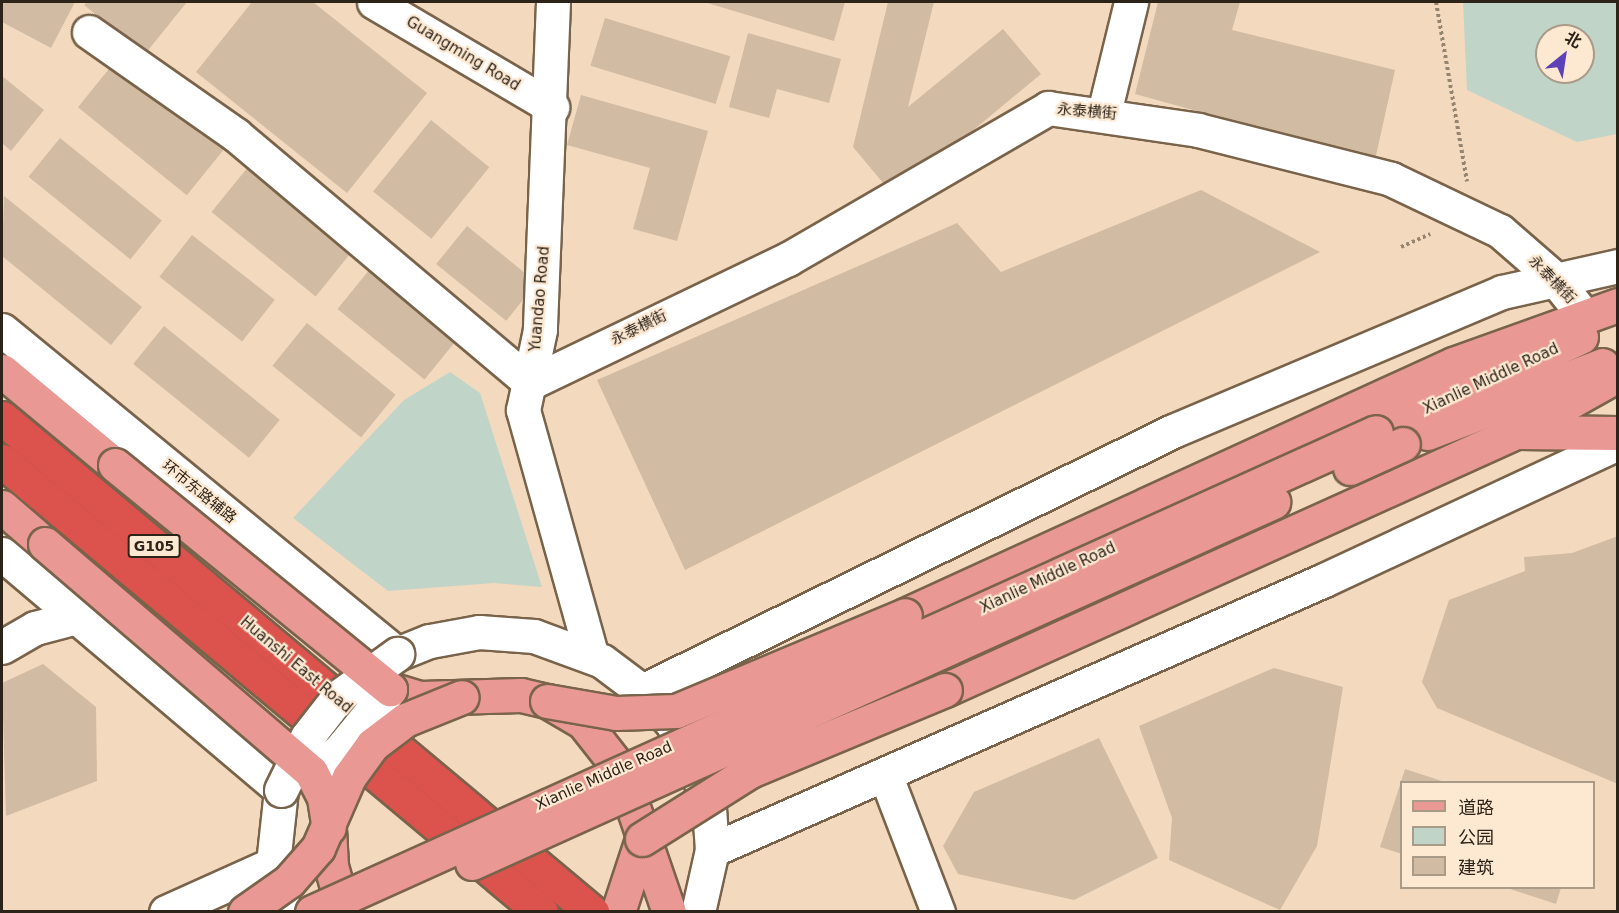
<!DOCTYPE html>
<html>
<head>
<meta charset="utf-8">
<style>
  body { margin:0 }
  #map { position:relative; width:1619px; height:913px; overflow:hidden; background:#f3dabe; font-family:"DejaVu Sans","Noto Sans SC",sans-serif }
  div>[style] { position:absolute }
  .green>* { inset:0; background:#c0d4c8 }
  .building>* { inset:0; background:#d1bba2; transform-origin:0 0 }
  .path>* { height:4px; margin-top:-2px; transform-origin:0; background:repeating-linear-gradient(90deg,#958470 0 3px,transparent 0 6px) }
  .roads { filter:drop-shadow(2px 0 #79634a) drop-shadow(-2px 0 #79634a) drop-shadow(0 2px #79634a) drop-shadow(0 -2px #79634a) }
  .minor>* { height:33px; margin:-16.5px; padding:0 16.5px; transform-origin:16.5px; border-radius:16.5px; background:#fff }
  .major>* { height:33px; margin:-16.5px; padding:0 16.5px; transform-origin:16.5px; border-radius:16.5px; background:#e99894 }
  .highway>* { height:33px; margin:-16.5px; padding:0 16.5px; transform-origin:16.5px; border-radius:16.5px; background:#db534c }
  .bridges { filter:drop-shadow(2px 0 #79634a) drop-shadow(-2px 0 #79634a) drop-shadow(0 2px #79634a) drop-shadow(0 -2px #79634a) }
  .minor-bridge>* { height:33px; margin:-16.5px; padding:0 16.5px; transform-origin:16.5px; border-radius:16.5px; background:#fff }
  .major-bridge>* { height:33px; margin:-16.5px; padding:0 16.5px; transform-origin:16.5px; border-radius:16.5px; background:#e99894 }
  span { translate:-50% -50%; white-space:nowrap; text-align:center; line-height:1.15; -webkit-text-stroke:4.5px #fde8d2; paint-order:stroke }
  .shield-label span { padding:2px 4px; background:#fde8d2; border:2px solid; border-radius:4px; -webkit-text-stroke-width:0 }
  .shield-label { font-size:14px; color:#2d2419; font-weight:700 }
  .street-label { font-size:15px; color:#2d2419 }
  .frame { position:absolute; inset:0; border:3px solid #2d2419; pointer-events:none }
  .legend { position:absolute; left:1400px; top:781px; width:195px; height:108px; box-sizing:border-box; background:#fde8d2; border:2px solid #aa9a88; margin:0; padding:8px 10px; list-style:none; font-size:18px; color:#2d2419 }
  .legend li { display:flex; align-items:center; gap:12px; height:30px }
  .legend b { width:30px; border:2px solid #aa9a88 }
  .north { position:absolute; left:1535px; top:24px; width:60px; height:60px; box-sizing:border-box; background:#fde8d2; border:2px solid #aa9a88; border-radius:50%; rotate:30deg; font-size:16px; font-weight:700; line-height:24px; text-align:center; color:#2d2419 }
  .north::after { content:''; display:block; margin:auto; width:21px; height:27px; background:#5d41b9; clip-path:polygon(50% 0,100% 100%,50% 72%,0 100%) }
</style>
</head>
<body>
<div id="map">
  <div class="green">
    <div style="clip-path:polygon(evenodd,1463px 2px,1617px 2px,1617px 134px,1577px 142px,1467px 90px,1463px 2px,1547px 36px,1583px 36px,1583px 72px,1547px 72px,1547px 36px)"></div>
    <div style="clip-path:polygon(450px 372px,480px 393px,542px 587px,494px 583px,388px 591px,293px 518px,404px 400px)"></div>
  </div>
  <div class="building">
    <div style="clip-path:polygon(2px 2px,75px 2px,51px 48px,2px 22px)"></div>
    <div style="clip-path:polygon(87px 2px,187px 2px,145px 54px,84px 5px)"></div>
    <div style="clip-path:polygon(252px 2px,313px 2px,427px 93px,347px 193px,196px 72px)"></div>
    <div style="clip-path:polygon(704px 2px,845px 2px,834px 41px)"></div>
    <div style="clip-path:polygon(888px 2px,934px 2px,908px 107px,1003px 29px,1041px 74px,894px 196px,853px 147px)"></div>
    <div style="clip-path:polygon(1158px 2px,1240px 2px,1232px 30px,1395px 70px,1375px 160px,1135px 94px)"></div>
    <div style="left:605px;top:18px;width:131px;height:50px;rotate:17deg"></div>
    <div style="clip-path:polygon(748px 33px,841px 59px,829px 103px,777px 89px,769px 118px,729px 107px)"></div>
    <div style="left:117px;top:59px;width:140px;height:62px;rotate:39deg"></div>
    <div style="clip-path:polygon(2px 76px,44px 110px,11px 151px,2px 143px)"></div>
    <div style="clip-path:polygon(581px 95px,708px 131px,677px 241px,633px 229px,650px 168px,567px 145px)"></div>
    <div style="left:431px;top:120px;width:75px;height:92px;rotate:39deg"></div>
    <div style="left:60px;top:138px;width:131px;height:50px;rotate:39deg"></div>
    <div style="left:248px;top:167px;width:134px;height:58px;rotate:39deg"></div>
    <div style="clip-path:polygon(1201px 190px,1320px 252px,685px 570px,597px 380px,957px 223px,1001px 272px)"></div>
    <div style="clip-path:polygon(4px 196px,142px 307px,111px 345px,2px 256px)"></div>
    <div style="left:467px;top:226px;width:90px;height:49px;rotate:39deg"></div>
    <div style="left:192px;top:235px;width:105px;height:53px;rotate:38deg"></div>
    <div style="left:374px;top:264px;width:112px;height:58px;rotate:39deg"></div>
    <div style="left:307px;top:323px;width:114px;height:55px;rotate:39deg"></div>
    <div style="left:164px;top:326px;width:149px;height:49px;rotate:39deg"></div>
    <div style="clip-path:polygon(1618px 536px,1618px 784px,1437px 708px,1422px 682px,1449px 600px,1525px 571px,1524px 557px,1572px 553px)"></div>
    <div style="clip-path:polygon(43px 664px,96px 707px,97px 781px,6px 816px,2px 683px)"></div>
    <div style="clip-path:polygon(1274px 668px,1343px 687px,1317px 846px,1280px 910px,1169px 860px,1172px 818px,1139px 726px)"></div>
    <div style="clip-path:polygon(1099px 738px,1158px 858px,1074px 900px,958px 874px,943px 846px,974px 792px)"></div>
    <div style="clip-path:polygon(1405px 769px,1445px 782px,1402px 782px,1402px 854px,1380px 847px)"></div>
    <div style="clip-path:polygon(1507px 888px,1561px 888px,1556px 904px)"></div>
  </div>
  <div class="path">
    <div style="left:1436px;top:2px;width:182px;rotate:80.2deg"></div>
    <div style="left:1401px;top:247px;width:32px;rotate:-24deg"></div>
  </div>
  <div class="roads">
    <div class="minor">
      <div style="left:374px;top:2px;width:207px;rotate:30.5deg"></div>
      <div style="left:553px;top:2px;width:328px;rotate:92.3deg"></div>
      <div style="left:540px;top:330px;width:82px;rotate:102deg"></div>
      <div style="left:523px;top:410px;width:256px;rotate:74.4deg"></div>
      <div style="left:89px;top:32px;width:179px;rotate:35deg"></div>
      <div style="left:236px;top:135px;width:385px;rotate:40.1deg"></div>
      <div style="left:1104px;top:113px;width:114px;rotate:-76.3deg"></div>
      <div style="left:2px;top:330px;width:511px;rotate:39.36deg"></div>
      <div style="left:397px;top:654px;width:35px;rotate:-22deg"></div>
      <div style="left:430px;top:641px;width:50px;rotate:-10.4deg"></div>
      <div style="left:479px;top:632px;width:55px;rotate:4.2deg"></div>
      <div style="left:534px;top:636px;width:72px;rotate:20.2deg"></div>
      <div style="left:602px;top:661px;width:50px;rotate:36.9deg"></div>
      <div style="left:642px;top:691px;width:44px;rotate:46.8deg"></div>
      <div style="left:672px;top:723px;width:48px;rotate:61.3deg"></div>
      <div style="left:695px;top:765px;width:45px;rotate:72deg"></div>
      <div style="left:709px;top:808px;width:42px;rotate:85.9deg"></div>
      <div style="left:712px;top:850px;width:64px;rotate:102.7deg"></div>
      <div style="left:530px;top:383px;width:286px;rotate:-25.7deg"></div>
      <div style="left:788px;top:259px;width:301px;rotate:-30.1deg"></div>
      <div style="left:1048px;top:108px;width:152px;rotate:8.3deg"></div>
      <div style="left:1198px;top:130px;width:199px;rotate:14.2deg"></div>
      <div style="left:1391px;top:179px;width:121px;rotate:25.5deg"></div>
      <div style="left:1500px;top:231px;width:72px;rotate:41deg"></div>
      <div style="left:1554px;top:278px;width:50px;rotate:51.5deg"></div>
      <div style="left:2px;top:554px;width:365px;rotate:40.2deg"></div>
      <div style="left:281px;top:790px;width:74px;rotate:96.2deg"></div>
      <div style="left:273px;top:864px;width:49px;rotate:76deg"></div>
      <div style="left:2px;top:647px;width:38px;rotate:-30deg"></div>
      <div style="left:35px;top:628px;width:43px;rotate:-14.7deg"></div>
      <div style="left:642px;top:691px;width:591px;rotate:-26.09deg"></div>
      <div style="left:1173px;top:431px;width:357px;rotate:-22.9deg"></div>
      <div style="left:1502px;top:292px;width:119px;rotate:-12.6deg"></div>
      <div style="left:885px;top:774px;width:148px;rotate:69deg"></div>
      <div style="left:712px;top:850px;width:667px;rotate:-23.8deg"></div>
      <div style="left:1322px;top:581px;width:327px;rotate:-25deg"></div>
      <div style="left:166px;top:912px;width:117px;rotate:-24.2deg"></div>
    </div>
    <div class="major">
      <div style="left:2px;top:371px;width:147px;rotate:39.8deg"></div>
      <div style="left:1376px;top:432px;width:226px;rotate:-24.9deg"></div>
      <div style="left:1518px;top:432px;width:100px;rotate:0.6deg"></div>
      <div style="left:1427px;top:433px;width:188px;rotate:-21.2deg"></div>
      <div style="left:2px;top:507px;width:57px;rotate:40.7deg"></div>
      <div style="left:905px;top:615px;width:603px;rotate:-24.61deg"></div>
      <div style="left:1453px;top:364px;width:175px;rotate:-19.7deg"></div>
      <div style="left:390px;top:689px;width:31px;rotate:17deg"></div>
      <div style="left:420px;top:698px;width:101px;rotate:-1.7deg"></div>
      <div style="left:521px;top:695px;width:27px;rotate:13deg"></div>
      <div style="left:547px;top:701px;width:42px;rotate:30.3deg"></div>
      <div style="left:583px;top:722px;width:60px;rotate:51.8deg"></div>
      <div style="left:620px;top:769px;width:151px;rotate:71.1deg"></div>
      <div style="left:945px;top:690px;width:627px;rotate:-24.32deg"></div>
      <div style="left:1516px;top:432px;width:117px;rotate:-29.2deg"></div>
      <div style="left:329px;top:828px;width:38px;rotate:87deg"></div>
      <div style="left:331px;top:866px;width:48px;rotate:74.2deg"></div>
      <div style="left:618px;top:912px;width:77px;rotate:-71.8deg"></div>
    </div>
    <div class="highway">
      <div style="left:2px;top:418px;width:770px;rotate:39.94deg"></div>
      <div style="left:2px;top:461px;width:703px;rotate:39.92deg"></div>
    </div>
  </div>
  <div class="bridges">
    <div class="minor-bridge">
      <div style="left:311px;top:772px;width:35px;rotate:-37deg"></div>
      <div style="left:339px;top:751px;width:80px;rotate:-50.6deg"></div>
      <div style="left:281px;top:790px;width:59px;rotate:-63.9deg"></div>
      <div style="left:307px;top:737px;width:52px;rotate:-52deg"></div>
      <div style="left:339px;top:696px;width:72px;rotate:-35.9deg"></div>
    </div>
    <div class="major-bridge">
      <div style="left:115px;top:465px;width:355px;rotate:39.2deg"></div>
      <div style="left:1350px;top:468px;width:58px;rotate:-24.4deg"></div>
      <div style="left:45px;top:544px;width:350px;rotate:40.6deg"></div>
      <div style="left:311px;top:772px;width:29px;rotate:63deg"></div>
      <div style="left:324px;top:798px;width:30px;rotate:81deg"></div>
      <div style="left:547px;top:701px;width:70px;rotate:9.9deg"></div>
      <div style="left:616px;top:713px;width:60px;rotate:-1.9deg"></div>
      <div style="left:676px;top:711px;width:248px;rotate:-22.7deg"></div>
      <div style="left:642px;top:839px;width:128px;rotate:-32.2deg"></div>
      <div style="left:750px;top:771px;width:211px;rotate:-22.6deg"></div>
      <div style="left:472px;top:863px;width:879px;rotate:-24.26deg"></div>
      <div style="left:245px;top:912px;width:54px;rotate:-35.2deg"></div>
      <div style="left:289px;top:881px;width:44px;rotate:-48.7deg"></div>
      <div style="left:318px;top:848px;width:77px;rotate:-66.4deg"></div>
      <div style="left:349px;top:777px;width:39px;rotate:-54deg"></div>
      <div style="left:372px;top:745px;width:41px;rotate:-37.1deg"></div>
      <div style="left:405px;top:720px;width:61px;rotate:-22deg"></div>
      <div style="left:312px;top:912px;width:1167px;rotate:-24.28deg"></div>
    </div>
  </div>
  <div class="shield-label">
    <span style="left:154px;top:546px">G105</span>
  </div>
  <div class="street-label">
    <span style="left:463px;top:54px;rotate:31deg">Guangming Road</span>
    <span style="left:1087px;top:112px;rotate:5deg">永泰横街</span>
    <span style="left:1552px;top:280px;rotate:46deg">永泰横街</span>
    <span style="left:540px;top:299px;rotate:-85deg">Yuandao Road</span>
    <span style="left:639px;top:328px;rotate:-26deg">永泰横街</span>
    <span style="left:1491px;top:379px;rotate:-25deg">Xianlie Middle Road</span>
    <span style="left:199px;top:492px;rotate:39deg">环市东路辅路</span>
    <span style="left:1048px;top:578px;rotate:-25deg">Xianlie Middle Road</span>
    <span style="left:296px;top:665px;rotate:40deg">Huanshi East Road</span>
    <span style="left:604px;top:776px;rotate:-24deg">Xianlie Middle Road</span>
  </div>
  <div class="frame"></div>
  <ul class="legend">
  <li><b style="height:8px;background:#e99894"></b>道路</li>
  <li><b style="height:16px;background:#c0d4c8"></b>公园</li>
  <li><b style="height:16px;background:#d1bba2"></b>建筑</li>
  </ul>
  <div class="north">北</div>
</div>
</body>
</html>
